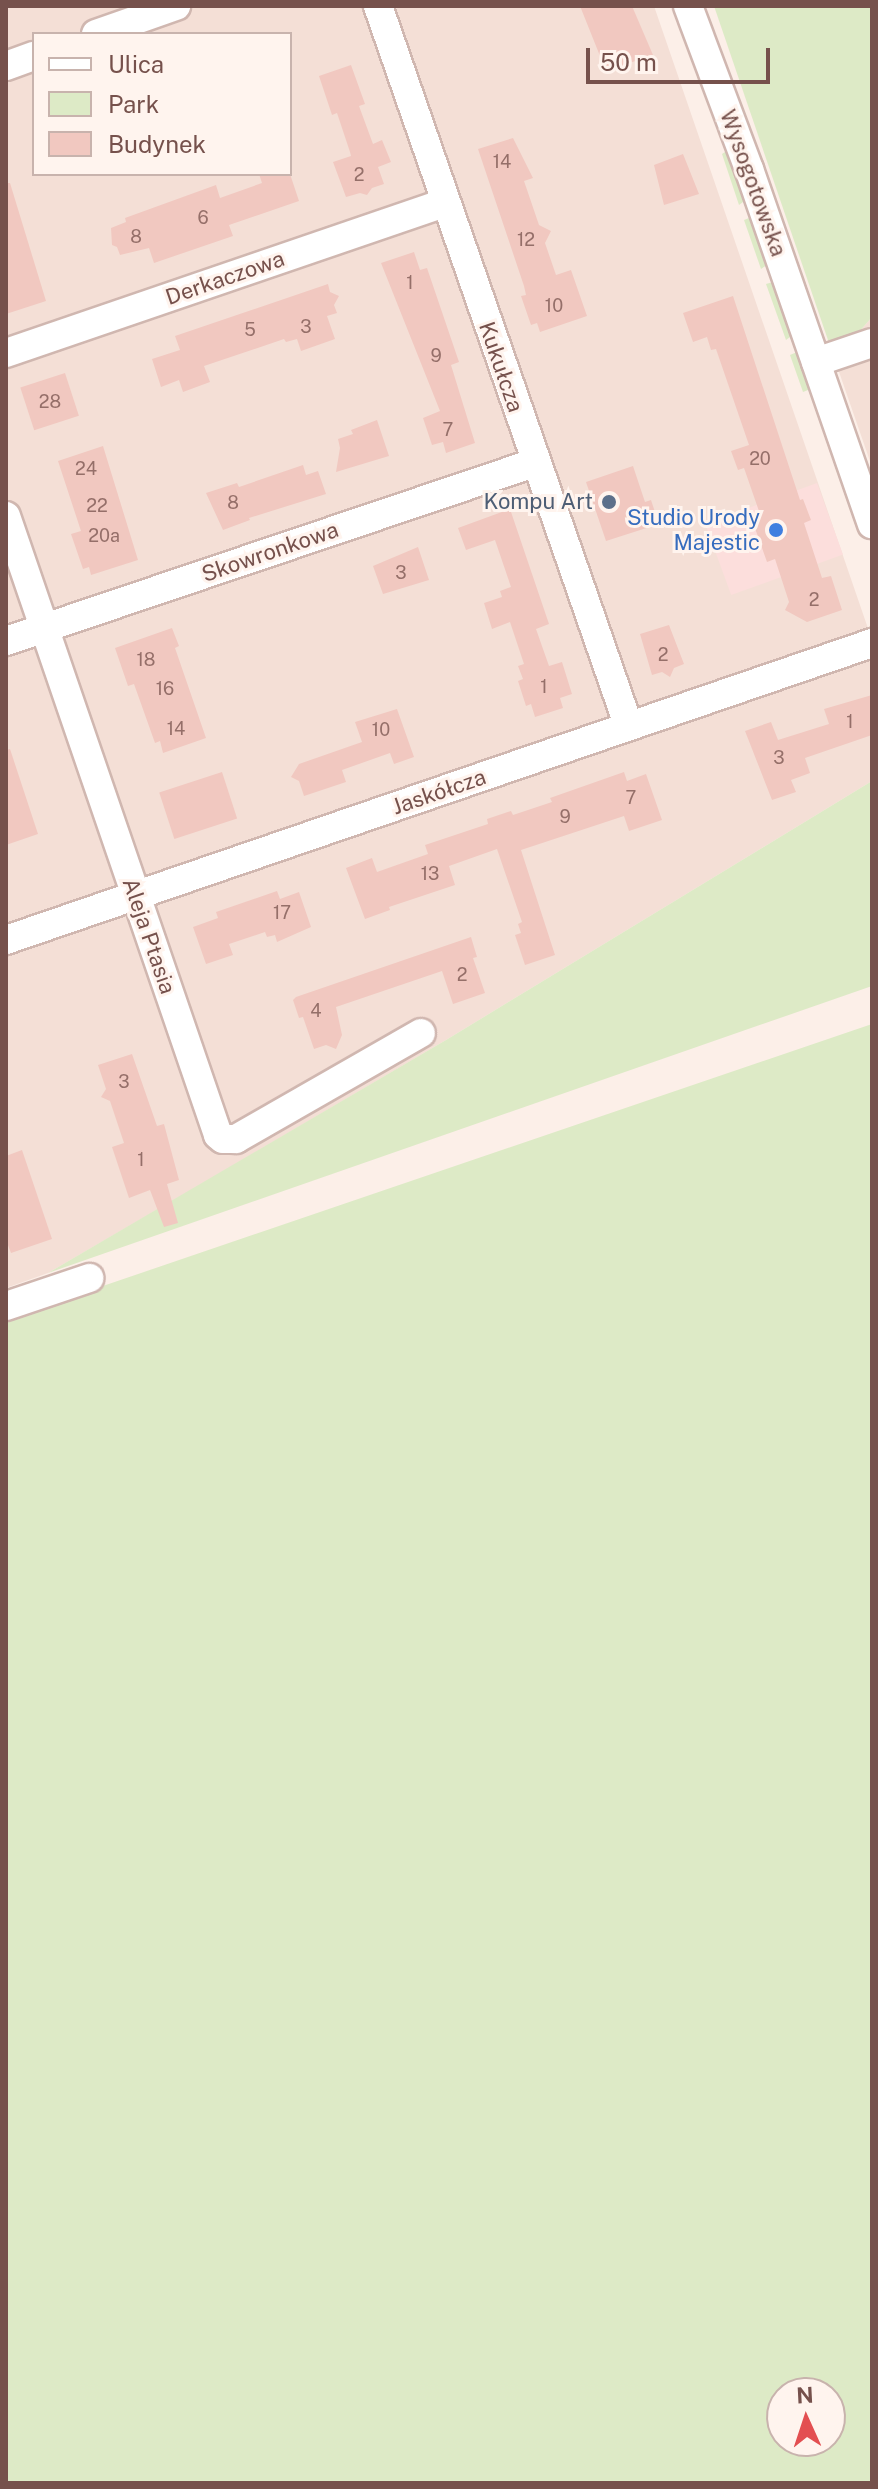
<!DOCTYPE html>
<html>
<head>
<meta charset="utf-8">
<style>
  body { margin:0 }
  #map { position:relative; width:878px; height:2489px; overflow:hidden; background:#fcefe8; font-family:"Public Sans",sans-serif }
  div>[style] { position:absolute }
  .residential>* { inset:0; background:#f4dfd6 }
  .commercial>* { inset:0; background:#fcdedc; transform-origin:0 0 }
  .green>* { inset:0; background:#ddeac6 }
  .building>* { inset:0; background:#f1c8c0; transform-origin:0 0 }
  .roads { filter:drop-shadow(2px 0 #d0b7b0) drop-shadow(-2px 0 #d0b7b0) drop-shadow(0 2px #d0b7b0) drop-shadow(0 -2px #d0b7b0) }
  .minor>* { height:28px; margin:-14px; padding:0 14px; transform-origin:14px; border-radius:14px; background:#fff }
  .dots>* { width:22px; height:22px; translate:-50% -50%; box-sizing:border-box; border:4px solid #fff4ee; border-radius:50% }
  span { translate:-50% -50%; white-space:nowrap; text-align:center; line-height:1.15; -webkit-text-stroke:6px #fff4ee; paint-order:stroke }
  .number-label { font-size:18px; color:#956f69 }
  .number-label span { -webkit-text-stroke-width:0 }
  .street-label { font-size:22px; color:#76514c }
  .service-label { font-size:22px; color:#4e5e75 }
  .right { translate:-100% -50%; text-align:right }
  .shop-label { font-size:22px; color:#366cbe }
  .frame { position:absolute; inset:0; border:8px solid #76514c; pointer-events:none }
  .legend { position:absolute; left:32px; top:32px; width:260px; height:144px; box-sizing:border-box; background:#fff4ee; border:2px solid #c8b3ad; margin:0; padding:10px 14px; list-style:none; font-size:24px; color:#76514c }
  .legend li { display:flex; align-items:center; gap:16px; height:40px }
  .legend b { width:40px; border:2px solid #c8b3ad }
  .north { position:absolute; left:766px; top:2377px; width:80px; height:80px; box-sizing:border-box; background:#fff4ee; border:2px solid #c8b3ad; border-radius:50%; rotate:357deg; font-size:22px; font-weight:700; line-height:32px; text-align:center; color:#76514c }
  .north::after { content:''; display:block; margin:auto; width:28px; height:36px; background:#e34f51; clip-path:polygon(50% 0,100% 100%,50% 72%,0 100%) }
  .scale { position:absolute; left:586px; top:48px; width:184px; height:36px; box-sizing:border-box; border:4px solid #76514c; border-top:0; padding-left:10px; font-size:24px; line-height:28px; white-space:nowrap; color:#76514c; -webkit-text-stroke:6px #fff4ee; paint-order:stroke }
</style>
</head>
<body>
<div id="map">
  <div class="residential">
    <div style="clip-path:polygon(evenodd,6px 6px,654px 6px,872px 640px,872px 781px,446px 1040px,203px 1183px,48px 1273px,6px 1288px,6px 6px,34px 34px,290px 34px,290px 174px,34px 174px,34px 34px)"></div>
    <div style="clip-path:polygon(872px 317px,872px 467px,829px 343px,859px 332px)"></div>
  </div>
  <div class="commercial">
    <div style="left:817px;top:483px;width:76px;height:119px;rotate:70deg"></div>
  </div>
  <div class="green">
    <div style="clip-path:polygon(714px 6px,872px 6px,872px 317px,859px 332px,829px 343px)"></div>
    <div style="clip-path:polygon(725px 152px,731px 155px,747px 199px,739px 205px,722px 154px)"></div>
    <div style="clip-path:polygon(749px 218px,755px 219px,770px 263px,761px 269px,744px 220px)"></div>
    <div style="clip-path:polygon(773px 282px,777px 284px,794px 334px,786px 340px,766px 284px)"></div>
    <div style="clip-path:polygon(797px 352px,802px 354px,813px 388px,803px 392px,790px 355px)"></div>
    <div style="clip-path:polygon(872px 781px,872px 986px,48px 1273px,446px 1040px)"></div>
    <div style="clip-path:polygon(evenodd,872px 1024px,872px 2483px,6px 2483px,6px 1319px,872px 1024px,782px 2393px,830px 2393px,830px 2441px,782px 2441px,782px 2393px)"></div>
  </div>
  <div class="building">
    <div style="clip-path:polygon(580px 6px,632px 6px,653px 55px,606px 71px)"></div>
    <div style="clip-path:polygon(351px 65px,365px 104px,359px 106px,373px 144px,382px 140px,391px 162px,378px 167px,384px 184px,372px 188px,367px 195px,360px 193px,346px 197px,333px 162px,351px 156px,350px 152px,337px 113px,332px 115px,319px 76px)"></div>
    <div style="clip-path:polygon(513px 138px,533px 178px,524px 181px,539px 225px,551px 231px,545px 243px,556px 275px,571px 270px,587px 316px,540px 332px,537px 323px,531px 325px,521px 296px,526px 295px,524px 286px,478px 149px)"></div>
    <div style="clip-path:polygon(683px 154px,699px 194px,664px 205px,654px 165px)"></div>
    <div style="clip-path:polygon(259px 174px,290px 174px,299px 201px,229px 225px,233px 236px,154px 263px,149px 248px,120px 255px,117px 247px,112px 245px,111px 228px,126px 222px,125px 218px,216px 185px,220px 198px,262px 183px)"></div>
    <div style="clip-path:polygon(6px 183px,10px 183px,46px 301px,6px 314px)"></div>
    <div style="clip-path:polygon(414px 252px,420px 270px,427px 268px,459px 362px,451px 365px,475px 443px,446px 453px,443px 442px,432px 445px,423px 418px,440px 411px,381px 263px)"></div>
    <div style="clip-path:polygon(328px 284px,330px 292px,339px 296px,334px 305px,337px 313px,327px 316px,335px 339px,301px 351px,297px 339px,286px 342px,284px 339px,204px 366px,210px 382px,183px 392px,179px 380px,161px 387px,152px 359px,180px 350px,175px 336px)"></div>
    <div style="clip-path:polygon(733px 296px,800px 500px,803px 499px,811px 520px,804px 523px,822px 578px,831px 576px,842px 610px,807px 622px,785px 610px,789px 602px,775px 559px,767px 562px,751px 517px,760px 514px,744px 468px,738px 470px,731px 451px,749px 445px,716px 349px,711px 350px,707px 337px,693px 342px,683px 313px)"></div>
    <div style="left:65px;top:373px;width:45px;height:47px;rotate:72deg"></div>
    <div style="clip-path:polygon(377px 420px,389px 456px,336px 472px,340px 448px,338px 439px,353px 434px,351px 430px)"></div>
    <div style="clip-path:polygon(103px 446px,138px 560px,91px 575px,89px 567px,83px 569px,71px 534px,81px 531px,58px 461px)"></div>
    <div style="clip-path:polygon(303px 465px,306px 475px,318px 471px,326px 494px,249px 518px,250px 520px,223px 530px,206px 493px,237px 483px,239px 487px)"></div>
    <div style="clip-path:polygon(633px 466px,645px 502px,651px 500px,659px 524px,606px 541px,586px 482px)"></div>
    <div style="clip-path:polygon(510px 509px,549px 624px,536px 629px,549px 666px,562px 662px,572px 694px,560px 698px,563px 708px,535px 717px,531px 704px,526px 706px,518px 681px,523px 679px,518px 666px,524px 664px,510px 622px,492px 629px,484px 603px,502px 597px,500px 591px,511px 587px,495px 540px,466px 550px,458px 528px)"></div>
    <div style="clip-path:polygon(418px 547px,429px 580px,383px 594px,373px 566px)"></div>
    <div style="clip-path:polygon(669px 625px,684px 664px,674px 668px,670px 677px,662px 672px,652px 675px,640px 634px)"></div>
    <div style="clip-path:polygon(172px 628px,179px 646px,175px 648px,206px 738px,163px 753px,160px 741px,155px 743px,134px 684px,128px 686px,115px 648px)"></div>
    <div style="clip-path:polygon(872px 695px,872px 735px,805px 758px,810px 773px,791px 780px,796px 792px,772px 800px,745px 731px,771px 722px,778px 740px,829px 724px,824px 709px)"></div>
    <div style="clip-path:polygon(397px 709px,414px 757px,394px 764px,390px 753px,342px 770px,346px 782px,304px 796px,299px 781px,291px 777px,299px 764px,362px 742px,355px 722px)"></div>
    <div style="clip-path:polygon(10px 749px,38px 834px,6px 845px,6px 750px)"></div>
    <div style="left:222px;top:772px;width:49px;height:66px;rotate:72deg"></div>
    <div style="clip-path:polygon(624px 772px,627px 781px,646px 774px,662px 820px,629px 831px,624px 816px,521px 850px,555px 955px,525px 965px,515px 935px,521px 933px,518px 924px,522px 922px,497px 849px,449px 866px,455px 885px,389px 907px,390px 910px,365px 919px,346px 868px,372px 858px,377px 872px,428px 854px,425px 845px,488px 824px,487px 819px,511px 811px,513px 815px,552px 802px,550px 798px)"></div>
    <div style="clip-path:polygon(277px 891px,280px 899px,299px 892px,311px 927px,277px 942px,275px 935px,267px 937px,265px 932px,229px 944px,233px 955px,206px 964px,193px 927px,218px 918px,216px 912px)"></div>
    <div style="clip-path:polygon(471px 937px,477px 957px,473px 958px,485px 993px,453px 1004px,442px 971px,336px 1007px,342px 1035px,336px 1049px,326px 1045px,314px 1049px,303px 1017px,299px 1018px,293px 1000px,296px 997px)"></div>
    <div style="clip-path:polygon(132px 1054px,157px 1126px,164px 1124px,179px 1180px,167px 1184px,178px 1223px,164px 1227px,150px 1190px,129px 1198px,112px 1147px,124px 1143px,110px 1101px,101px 1097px,106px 1089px,98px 1065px)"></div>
    <div style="clip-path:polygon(22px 1150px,52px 1239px,11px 1253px,6px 1240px,6px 1156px)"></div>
  </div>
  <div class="roads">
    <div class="minor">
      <div style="left:378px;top:6px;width:763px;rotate:70.81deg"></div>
      <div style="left:688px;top:6px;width:174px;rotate:69.5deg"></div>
      <div style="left:749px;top:169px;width:376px;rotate:70.9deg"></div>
      <div style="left:96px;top:34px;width:85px;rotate:-19.3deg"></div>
      <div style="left:6px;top:66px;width:30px;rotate:-20deg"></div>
      <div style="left:6px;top:353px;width:464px;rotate:-18.9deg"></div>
      <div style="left:816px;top:362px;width:59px;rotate:-18.7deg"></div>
      <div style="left:6px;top:516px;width:654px;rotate:71.09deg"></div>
      <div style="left:218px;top:1135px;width:6px;rotate:39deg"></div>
      <div style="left:223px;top:1139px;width:13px"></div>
      <div style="left:236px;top:1139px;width:213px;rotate:-29.8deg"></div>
      <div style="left:6px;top:641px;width:557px;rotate:-18.63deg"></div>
      <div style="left:6px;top:940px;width:916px;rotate:-18.93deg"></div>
      <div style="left:6px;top:1306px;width:88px;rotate:-18.6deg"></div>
    </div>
  </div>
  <div class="dots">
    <div style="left:609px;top:502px;background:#5c6f8a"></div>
    <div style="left:776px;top:530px;background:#3f7fe0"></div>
  </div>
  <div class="number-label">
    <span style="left:502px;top:162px">14</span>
    <span style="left:359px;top:175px">2</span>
    <span style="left:203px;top:218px">6</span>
    <span style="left:136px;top:237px">8</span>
    <span style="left:526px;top:240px">12</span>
    <span style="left:410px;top:283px">1</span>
    <span style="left:554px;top:306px">10</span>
    <span style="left:306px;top:327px">3</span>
    <span style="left:250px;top:330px">5</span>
    <span style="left:436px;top:356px">9</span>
    <span style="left:50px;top:402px">28</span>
    <span style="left:448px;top:430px">7</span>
    <span style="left:760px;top:459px">20</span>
    <span style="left:86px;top:469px">24</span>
    <span style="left:233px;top:503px">8</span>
    <span style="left:97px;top:506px">22</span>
    <span style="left:104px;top:536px">20a</span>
    <span style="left:401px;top:573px">3</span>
    <span style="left:814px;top:600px">2</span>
    <span style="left:663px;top:655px">2</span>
    <span style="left:146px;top:660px">18</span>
    <span style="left:544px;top:687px">1</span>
    <span style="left:165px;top:689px">16</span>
    <span style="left:850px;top:722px">1</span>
    <span style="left:176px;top:729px">14</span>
    <span style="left:381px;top:730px">10</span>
    <span style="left:779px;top:758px">3</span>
    <span style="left:631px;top:798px">7</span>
    <span style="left:565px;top:817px">9</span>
    <span style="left:430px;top:874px">13</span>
    <span style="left:282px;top:913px">17</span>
    <span style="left:462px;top:975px">2</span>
    <span style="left:316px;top:1011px">4</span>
    <span style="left:124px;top:1082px">3</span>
    <span style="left:141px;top:1160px">1</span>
  </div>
  <div class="street-label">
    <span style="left:753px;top:183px;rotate:70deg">Wysogotowska</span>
    <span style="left:225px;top:278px;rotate:-19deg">Derkaczowa</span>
    <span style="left:501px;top:367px;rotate:71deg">Kukułcza</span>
    <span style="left:270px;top:552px;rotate:-19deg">Skowronkowa</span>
    <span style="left:439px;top:792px;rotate:-19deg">Jaskółcza</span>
    <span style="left:149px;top:936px;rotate:71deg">Aleja Ptasia</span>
  </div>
  <div class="service-label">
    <span class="right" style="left:593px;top:502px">Kompu Art</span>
  </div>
  <div class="shop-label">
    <span class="right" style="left:760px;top:530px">Studio Urody<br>Majestic</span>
  </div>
  <div class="frame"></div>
  <ul class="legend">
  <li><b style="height:10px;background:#fff"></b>Ulica</li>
  <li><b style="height:22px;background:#ddeac6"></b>Park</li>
  <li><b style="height:22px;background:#f1c8c0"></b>Budynek</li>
  </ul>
  <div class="north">N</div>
  <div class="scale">50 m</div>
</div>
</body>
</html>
